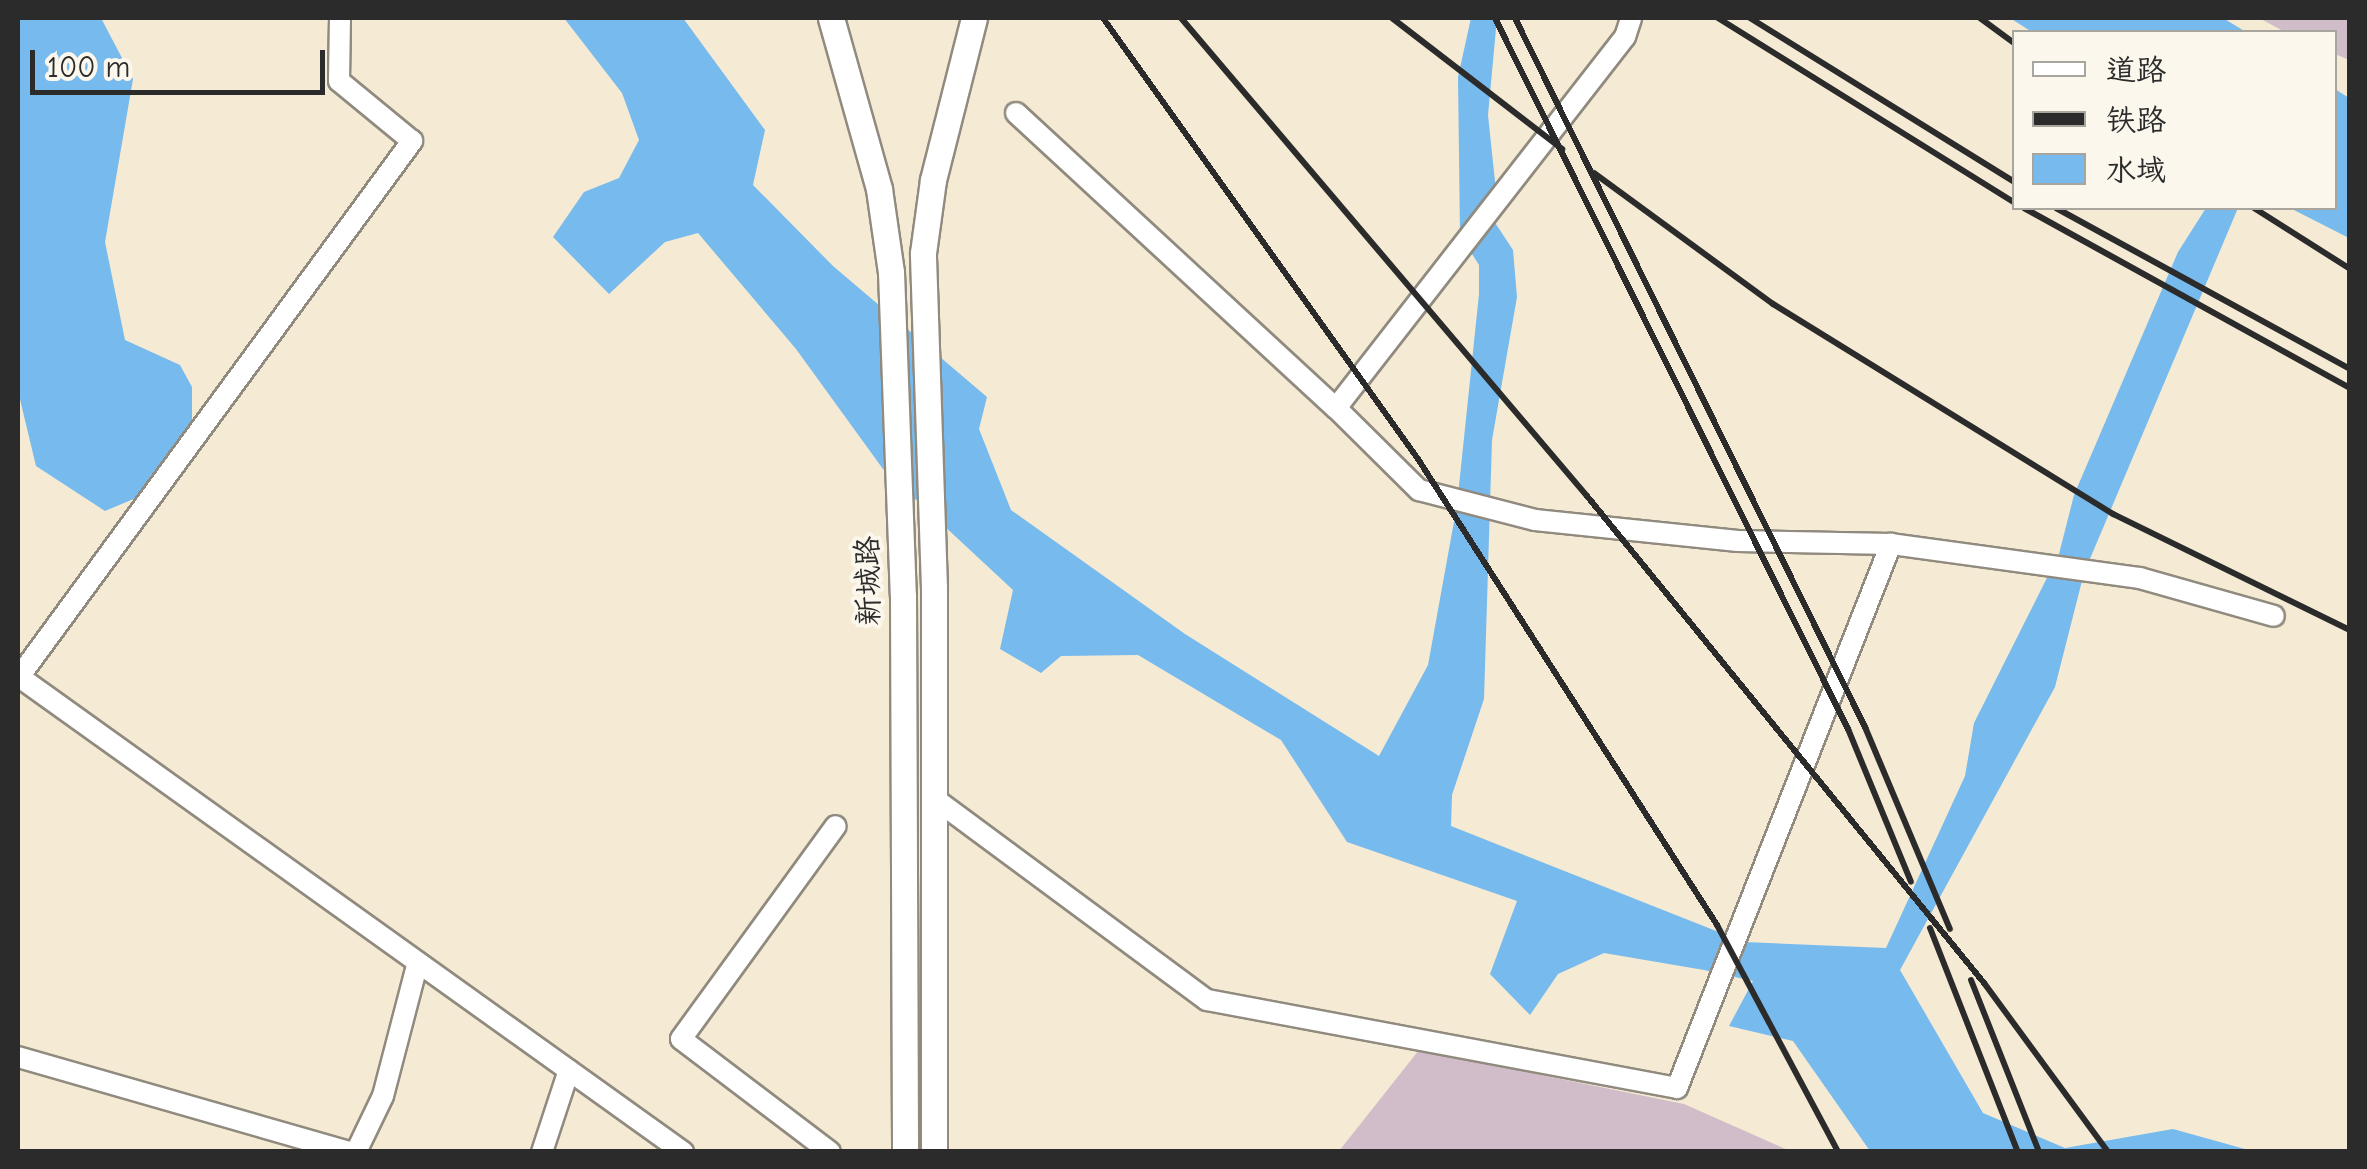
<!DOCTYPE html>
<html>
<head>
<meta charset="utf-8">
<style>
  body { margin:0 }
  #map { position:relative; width:2367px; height:1169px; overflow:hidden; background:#f5ead3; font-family:"Comic Neue","LXGW WenKai TC",sans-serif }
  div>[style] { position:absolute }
  .industrial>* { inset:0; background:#d1bdc9 }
  .water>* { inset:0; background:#77baed }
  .roads { filter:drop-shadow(2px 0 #908a7f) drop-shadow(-2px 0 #908a7f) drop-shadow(0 2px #908a7f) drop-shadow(0 -2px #908a7f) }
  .minor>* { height:20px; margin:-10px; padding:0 10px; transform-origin:10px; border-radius:10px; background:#fff }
  .major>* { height:25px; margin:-12.5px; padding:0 12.5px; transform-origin:12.5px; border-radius:12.5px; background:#fff }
  .rail>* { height:6px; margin:-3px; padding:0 3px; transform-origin:3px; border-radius:3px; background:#2b2b2b }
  span { translate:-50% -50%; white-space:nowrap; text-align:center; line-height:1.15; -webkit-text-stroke:8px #fbf7ec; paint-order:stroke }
  .street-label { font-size:30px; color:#2b2b2b }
  .frame { position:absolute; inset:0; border:20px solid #2b2b2b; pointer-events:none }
  .legend { position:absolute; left:2012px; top:30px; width:325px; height:180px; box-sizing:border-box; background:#fbf7ec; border:2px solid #a8a59f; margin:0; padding:12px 18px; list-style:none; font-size:30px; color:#2b2b2b }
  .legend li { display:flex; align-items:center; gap:20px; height:50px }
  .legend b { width:50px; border:2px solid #a8a59f }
  .scale { position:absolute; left:30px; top:50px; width:295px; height:45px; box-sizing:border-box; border:5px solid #2b2b2b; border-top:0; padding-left:12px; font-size:30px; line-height:35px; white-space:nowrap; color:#2b2b2b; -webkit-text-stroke:8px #fbf7ec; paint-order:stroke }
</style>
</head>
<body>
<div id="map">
  <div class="industrial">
    <div style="clip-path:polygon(2259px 18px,2349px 18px,2349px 60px,2335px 54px,2334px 32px,2285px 32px)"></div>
    <div style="clip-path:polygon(1419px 1050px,1684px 1104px,1790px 1151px,1339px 1151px)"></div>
  </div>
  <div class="water">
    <div style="clip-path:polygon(18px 18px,101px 18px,133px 79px,105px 242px,125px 340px,180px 365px,192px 387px,192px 446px,150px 476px,143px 495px,105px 511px,36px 466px,18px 391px)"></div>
    <div style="clip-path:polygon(564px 18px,683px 18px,765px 130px,753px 185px,833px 266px,987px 397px,979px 429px,1011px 510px,1185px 634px,1379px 756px,1428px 665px,1457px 505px,1479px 294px,1479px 265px,1460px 235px,1458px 77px,1471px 18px,1497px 18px,1488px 115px,1496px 191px,1492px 218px,1513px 250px,1517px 297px,1492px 440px,1484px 699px,1452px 795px,1451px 826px,1744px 942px,1886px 948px,1965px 776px,1974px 723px,2059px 554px,2074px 495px,2178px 252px,2206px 208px,2238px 208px,2084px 573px,2055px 687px,1900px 970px,1983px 1113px,2065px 1148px,2173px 1129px,2252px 1151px,1870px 1151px,1793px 1041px,1729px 1026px,1753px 981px,1704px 970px,1604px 953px,1558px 974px,1530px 1015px,1490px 974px,1517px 901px,1347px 842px,1281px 740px,1138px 655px,1061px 656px,1041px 673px,1000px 649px,1013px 590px,883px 469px,796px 349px,698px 233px,665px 242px,609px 294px,553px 237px,584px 192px,619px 178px,639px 140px,622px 93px)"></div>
    <div style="clip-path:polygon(2010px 18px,2223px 18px,2246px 32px,2032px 32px)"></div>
    <div style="clip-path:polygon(2335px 89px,2349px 98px,2349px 238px,2290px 208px,2334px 208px)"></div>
  </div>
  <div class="roads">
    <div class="minor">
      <div style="left:1016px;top:113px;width:435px;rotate:42.7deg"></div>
      <div style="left:1336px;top:408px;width:470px;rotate:-52.1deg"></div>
      <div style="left:1625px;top:37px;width:20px;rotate:-72deg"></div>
      <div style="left:1336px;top:408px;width:117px;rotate:44.7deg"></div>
      <div style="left:1419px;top:490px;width:120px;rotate:14.5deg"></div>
      <div style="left:1535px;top:520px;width:204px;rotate:5.9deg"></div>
      <div style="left:1738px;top:541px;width:153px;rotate:1.1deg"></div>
      <div style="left:18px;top:676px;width:818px;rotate:35.59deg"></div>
      <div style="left:19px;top:677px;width:665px;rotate:-53.75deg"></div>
      <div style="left:412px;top:141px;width:94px;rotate:-140.6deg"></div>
      <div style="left:339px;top:81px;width:63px;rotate:-89.1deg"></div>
      <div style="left:935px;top:799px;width:338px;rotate:36.5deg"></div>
      <div style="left:1207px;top:1000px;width:478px;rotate:10.6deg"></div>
      <div style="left:1677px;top:1088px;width:585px;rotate:-68.53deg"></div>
      <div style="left:1891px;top:544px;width:251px;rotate:7.8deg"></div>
      <div style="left:2140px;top:578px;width:139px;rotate:15.8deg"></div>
      <div style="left:18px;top:1057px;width:345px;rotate:16deg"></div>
      <div style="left:356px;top:1152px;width:62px;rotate:-64.3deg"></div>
      <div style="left:383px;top:1096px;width:138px;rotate:-75.4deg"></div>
      <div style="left:542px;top:1152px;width:86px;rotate:-71.8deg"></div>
      <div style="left:830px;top:1152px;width:187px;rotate:-142.8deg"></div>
      <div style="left:681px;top:1039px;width:263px;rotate:-54deg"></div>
    </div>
    <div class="major">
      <div style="left:831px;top:18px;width:178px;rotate:74.3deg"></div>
      <div style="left:879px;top:189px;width:84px;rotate:81.8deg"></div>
      <div style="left:891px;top:272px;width:324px;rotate:87.9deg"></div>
      <div style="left:903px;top:596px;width:556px;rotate:89.79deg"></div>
      <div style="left:934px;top:1152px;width:564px;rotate:-90deg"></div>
      <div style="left:934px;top:588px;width:335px;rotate:-91.9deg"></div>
      <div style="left:923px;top:253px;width:74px;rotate:-82.2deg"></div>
      <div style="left:933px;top:180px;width:167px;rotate:-75.8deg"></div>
    </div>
  </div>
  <div class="rail">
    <div style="left:1103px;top:18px;width:542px;rotate:54.46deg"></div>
    <div style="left:1418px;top:459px;width:554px;rotate:57.31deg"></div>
    <div style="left:1717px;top:925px;width:257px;rotate:61.9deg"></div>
    <div style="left:1181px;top:18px;width:627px;rotate:49.66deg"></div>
    <div style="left:1587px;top:496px;width:628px;rotate:50.81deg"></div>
    <div style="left:1984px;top:983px;width:210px;rotate:53.7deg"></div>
    <div style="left:1392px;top:18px;width:215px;rotate:37.6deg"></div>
    <div style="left:1495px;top:18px;width:794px;rotate:63.6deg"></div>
    <div style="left:1848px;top:729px;width:165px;rotate:67.6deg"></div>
    <div style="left:1515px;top:18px;width:791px;rotate:63.73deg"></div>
    <div style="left:1865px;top:727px;width:219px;rotate:67.2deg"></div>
    <div style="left:1718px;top:18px;width:349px;rotate:31.9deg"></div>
    <div style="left:1750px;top:18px;width:311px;rotate:31.8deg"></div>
    <div style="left:1980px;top:18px;width:42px;rotate:36.3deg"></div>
    <div style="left:1594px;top:173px;width:222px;rotate:36.2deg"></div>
    <div style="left:1773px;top:304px;width:400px;rotate:31.7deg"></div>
    <div style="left:2113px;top:514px;width:264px;rotate:26.1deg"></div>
    <div style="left:2024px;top:208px;width:372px;rotate:28.9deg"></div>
    <div style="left:2056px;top:208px;width:335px;rotate:28.7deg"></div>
    <div style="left:2254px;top:208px;width:114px;rotate:32.4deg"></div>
    <div style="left:1930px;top:928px;width:241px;rotate:68.6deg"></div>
    <div style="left:1971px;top:980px;width:185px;rotate:68.4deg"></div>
  </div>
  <div class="street-label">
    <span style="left:869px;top:581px;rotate:-91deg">新城路</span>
  </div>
  <div class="frame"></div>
  <ul class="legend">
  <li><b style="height:12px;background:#fff"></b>道路</li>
  <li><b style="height:12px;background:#2b2b2b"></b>铁路</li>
  <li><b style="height:28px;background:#77baed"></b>水域</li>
  </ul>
  <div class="scale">100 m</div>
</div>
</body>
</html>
